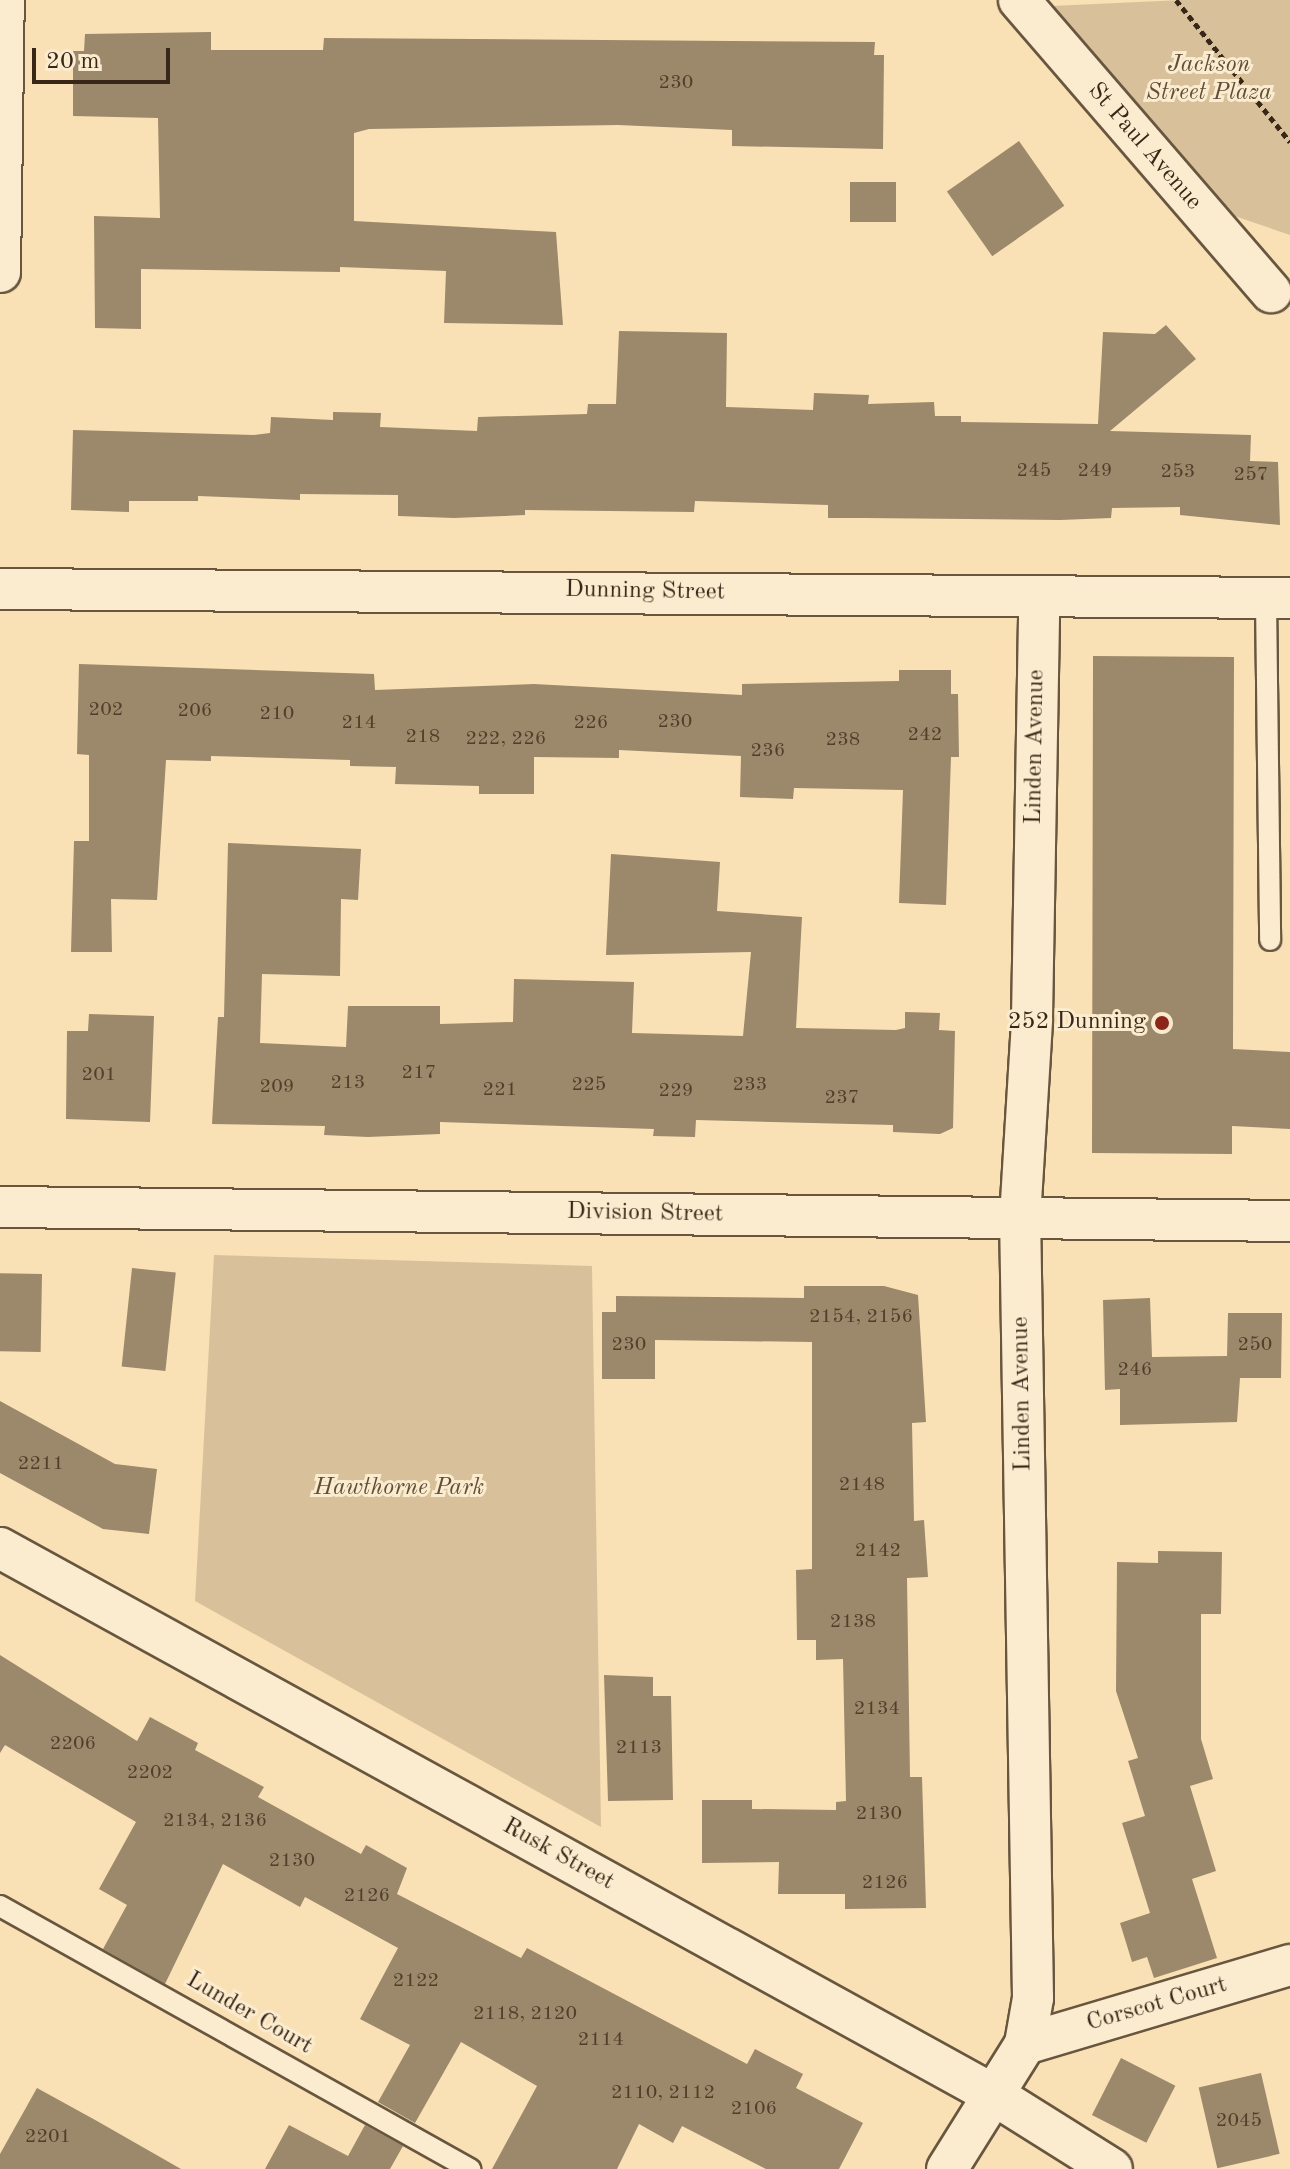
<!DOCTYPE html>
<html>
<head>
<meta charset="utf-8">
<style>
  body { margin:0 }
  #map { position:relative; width:1290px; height:2169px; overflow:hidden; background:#f9e1b5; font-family:"Old Standard TT",serif }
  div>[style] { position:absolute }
  .green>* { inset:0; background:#d8c19a }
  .building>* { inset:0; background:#9c886a; transform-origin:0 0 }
  .path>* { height:5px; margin-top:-2.5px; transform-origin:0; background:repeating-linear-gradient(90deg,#382718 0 6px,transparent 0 10px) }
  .roads { filter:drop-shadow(2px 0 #68563f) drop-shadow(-2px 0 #68563f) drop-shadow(0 2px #68563f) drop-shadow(0 -2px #68563f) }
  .lane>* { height:20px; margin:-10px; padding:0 10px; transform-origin:10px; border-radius:10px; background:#fbeccf }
  .street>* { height:40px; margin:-20px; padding:0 20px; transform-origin:20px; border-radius:20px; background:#fbeccf }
  .dots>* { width:22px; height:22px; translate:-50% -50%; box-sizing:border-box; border:4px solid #fbeccf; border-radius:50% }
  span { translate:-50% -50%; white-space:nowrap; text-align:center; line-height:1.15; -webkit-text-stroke:6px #fbeccf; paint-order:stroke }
  .number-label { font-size:20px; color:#513f2c }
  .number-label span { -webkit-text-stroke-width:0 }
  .park-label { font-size:24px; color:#604e38; font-style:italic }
  .street-label { font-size:24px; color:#382718 }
  .poi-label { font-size:24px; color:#382718 }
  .right { translate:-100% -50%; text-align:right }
  .scale { position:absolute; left:32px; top:48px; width:138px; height:36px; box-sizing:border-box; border:4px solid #382718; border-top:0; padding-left:10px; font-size:24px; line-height:28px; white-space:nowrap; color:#382718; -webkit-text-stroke:6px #fbeccf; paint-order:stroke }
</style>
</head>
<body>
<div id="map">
  <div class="green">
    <div style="clip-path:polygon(1181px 0,1290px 0,1290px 235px,1217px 210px,1052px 6px)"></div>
    <div style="clip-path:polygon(214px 1255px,592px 1266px,601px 1827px,195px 1601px)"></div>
  </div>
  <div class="building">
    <div style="clip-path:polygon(211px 32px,211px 50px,323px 50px,324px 38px,875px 42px,874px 55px,884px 55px,883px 149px,732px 146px,732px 130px,618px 125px,369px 129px,354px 133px,354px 221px,556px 232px,563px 325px,444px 323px,446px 271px,340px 267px,340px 272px,141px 269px,141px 329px,95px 328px,94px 216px,160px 218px,158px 118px,73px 116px,73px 51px,84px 51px,85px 34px)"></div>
    <div style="left:1019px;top:141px;width:79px;height:88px;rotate:55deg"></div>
    <div style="left:850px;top:182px;width:46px;height:40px"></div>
    <div style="clip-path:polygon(1166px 325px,1196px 359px,1110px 431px,1251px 435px,1250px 461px,1278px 462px,1280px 525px,1180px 515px,1180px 507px,1112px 508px,1111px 518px,1060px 520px,865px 518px,828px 518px,828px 505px,695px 501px,694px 512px,525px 510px,525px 515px,454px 518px,398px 516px,398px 495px,300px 494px,300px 500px,198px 496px,198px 501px,129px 501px,129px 512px,71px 510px,73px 430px,254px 435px,270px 433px,271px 417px,333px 420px,333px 412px,381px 413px,380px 427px,477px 431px,478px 417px,587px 414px,588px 404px,616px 404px,619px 331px,727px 333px,726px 407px,813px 410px,814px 393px,869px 395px,868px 404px,934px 402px,935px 416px,961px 416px,961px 422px,1098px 424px,1103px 332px,1155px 334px)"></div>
    <div style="clip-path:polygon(1093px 656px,1234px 657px,1233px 1049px,1290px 1052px,1290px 1129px,1232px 1126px,1232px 1154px,1092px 1153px)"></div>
    <div style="clip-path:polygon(79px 664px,374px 674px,375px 690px,534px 684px,742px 695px,742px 684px,899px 681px,899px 670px,951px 670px,951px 694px,958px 694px,959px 757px,951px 757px,946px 905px,899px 903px,903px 790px,794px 788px,793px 799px,740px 797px,741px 756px,619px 750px,619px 758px,534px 757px,534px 794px,479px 794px,479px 786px,395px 784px,396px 767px,350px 766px,350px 760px,211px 756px,211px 761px,166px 760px,157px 900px,111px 899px,112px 952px,71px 952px,74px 841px,89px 841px,89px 755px,77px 754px)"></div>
    <div style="clip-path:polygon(228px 843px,361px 849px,358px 900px,341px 899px,340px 976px,262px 974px,260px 1043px,346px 1047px,348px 1006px,440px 1006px,440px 1024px,513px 1022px,514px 979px,634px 982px,632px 1033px,743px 1036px,751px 952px,606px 955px,611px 854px,720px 862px,717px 911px,802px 917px,796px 1028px,896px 1030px,905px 1028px,905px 1012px,940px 1013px,939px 1030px,955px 1031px,953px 1128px,940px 1134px,893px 1132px,893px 1125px,696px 1120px,695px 1137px,653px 1136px,654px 1129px,440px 1122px,440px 1134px,368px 1137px,324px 1135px,325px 1126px,212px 1124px,218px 1017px,224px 1017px)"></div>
    <div style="clip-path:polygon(89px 1014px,154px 1016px,150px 1122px,66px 1119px,67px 1031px,88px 1031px)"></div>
    <div style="left:132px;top:1268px;width:44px;height:99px;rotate:6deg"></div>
    <div style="left:42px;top:1274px;width:78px;height:42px;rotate:91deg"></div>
    <div style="clip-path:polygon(804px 1286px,884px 1286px,918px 1295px,926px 1422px,912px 1423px,914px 1521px,924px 1520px,928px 1577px,907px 1578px,910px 1777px,922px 1777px,926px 1908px,845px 1909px,845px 1894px,778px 1894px,779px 1862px,702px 1863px,702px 1800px,752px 1800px,752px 1809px,836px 1810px,836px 1802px,846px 1801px,843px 1659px,816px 1660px,816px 1640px,797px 1640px,796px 1570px,812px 1569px,812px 1342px,655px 1340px,655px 1379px,602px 1379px,602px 1312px,616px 1312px,616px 1296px,804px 1298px)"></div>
    <div style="clip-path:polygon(1150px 1298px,1152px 1357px,1227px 1356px,1228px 1313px,1282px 1313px,1281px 1378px,1240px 1378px,1237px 1422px,1120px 1425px,1120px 1389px,1105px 1390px,1103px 1300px)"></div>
    <div style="clip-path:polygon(0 1401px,115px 1464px,157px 1469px,149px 1534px,103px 1529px,0 1473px)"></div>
    <div style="clip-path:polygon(1158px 1551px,1222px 1552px,1221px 1614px,1201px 1614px,1201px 1739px,1213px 1779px,1190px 1786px,1216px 1871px,1192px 1879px,1217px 1958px,1154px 1978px,1147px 1957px,1132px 1962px,1120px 1923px,1150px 1913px,1122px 1823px,1145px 1816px,1128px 1761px,1138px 1758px,1116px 1691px,1117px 1562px,1158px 1563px)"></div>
    <div style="clip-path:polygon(0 1655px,137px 1741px,150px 1717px,198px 1743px,195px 1750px,264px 1787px,258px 1797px,361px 1854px,366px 1845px,407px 1868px,397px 1894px,521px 1958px,527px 1948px,747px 2064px,755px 2049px,803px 2074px,796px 2088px,863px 2123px,839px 2169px,766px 2169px,682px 2126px,673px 2143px,639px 2124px,617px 2169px,492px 2169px,537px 2086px,461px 2042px,415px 2123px,378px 2102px,410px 2045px,360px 2019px,398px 1948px,305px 1897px,300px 1907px,223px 1864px,165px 1984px,103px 1949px,127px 1905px,99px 1889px,136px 1822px,5px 1745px,0 1753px)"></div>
    <div style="clip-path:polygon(604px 1675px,653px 1677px,653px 1696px,671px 1696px,673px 1800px,608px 1801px)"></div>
    <div style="left:1121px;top:2058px;width:61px;height:64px;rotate:27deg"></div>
    <div style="left:1261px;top:2073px;width:83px;height:64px;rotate:77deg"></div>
    <div style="clip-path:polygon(37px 2088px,97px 2121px,181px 2169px,0 2169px,0 2154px)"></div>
    <div style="clip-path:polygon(289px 2125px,348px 2156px,365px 2125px,403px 2146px,390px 2169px,265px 2169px)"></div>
  </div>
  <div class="path">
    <div style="left:1176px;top:0;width:182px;rotate:51.2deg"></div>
  </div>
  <div class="roads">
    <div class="lane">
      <div style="left:1266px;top:599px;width:341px;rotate:89.3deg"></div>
      <div style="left:0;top:1906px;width:539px;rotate:29.23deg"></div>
    </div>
    <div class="street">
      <div style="left:1019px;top:0;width:386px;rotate:49.2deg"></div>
      <div style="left:0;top:272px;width:272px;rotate:-89.2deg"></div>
      <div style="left:0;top:589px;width:1290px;rotate:0.4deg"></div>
      <div style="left:0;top:1207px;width:1290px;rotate:0.62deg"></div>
      <div style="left:0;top:1548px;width:1135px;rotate:28.82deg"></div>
      <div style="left:994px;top:2095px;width:139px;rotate:32.1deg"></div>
      <div style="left:1025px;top:2044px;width:277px;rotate:-16.6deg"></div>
      <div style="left:947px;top:2169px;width:147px;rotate:-58deg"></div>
      <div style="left:1025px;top:2044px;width:47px;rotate:-80.1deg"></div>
      <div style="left:1033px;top:1998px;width:780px;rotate:-90.95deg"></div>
      <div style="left:1020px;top:1218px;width:199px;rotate:-86.5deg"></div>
      <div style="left:1032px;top:1019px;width:422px;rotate:-89deg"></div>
    </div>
  </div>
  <div class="dots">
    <div style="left:1162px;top:1023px;background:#8f2418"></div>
  </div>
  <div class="number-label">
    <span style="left:676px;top:83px">230</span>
    <span style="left:1034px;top:471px">245</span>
    <span style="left:1095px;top:471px">249</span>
    <span style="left:1178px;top:472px">253</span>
    <span style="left:1251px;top:475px">257</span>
    <span style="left:106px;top:710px">202</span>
    <span style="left:195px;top:711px">206</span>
    <span style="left:277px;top:714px">210</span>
    <span style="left:675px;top:722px">230</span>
    <span style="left:359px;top:723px">214</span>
    <span style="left:591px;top:723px">226</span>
    <span style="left:925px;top:735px">242</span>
    <span style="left:423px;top:737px">218</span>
    <span style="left:506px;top:739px">222, 226</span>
    <span style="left:843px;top:740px">238</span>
    <span style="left:768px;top:751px">236</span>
    <span style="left:419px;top:1073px">217</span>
    <span style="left:99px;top:1075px">201</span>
    <span style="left:348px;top:1083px">213</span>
    <span style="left:589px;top:1085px">225</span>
    <span style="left:750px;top:1085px">233</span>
    <span style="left:277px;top:1087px">209</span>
    <span style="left:500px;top:1090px">221</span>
    <span style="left:676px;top:1091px">229</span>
    <span style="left:842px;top:1098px">237</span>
    <span style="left:861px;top:1317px">2154, 2156</span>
    <span style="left:629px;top:1345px">230</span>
    <span style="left:1255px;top:1345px">250</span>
    <span style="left:1135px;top:1370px">246</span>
    <span style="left:41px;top:1464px">2211</span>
    <span style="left:862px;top:1485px">2148</span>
    <span style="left:878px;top:1551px">2142</span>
    <span style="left:853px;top:1622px">2138</span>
    <span style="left:877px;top:1709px">2134</span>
    <span style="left:73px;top:1744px">2206</span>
    <span style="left:639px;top:1748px">2113</span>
    <span style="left:150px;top:1773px">2202</span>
    <span style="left:879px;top:1814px">2130</span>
    <span style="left:215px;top:1821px">2134, 2136</span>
    <span style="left:292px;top:1861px">2130</span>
    <span style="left:885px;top:1883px">2126</span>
    <span style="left:367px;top:1896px">2126</span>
    <span style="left:416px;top:1981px">2122</span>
    <span style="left:525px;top:2014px">2118, 2120</span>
    <span style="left:601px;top:2040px">2114</span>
    <span style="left:663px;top:2093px">2110, 2112</span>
    <span style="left:754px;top:2109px">2106</span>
    <span style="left:1239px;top:2121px">2045</span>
    <span style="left:48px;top:2137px">2201</span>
  </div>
  <div class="park-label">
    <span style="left:1209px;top:80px">Jackson<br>Street Plaza</span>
    <span style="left:399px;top:1489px">Hawthorne Park</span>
  </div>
  <div class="street-label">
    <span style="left:1144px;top:147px;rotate:49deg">St Paul Avenue</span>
    <span style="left:645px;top:592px;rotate:1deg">Dunning Street</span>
    <span style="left:1036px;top:747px;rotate:-89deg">Linden Avenue</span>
    <span style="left:645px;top:1214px;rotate:1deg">Division Street</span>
    <span style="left:1023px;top:1394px;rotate:-91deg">Linden Avenue</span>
    <span style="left:558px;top:1855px;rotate:29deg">Rusk Street</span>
    <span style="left:1157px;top:2005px;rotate:-16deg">Corscot Court</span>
    <span style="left:249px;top:2014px;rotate:30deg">Lunder Court</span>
  </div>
  <div class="poi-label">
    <span class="right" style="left:1146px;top:1023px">252 Dunning</span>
  </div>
  <div class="scale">20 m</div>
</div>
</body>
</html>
